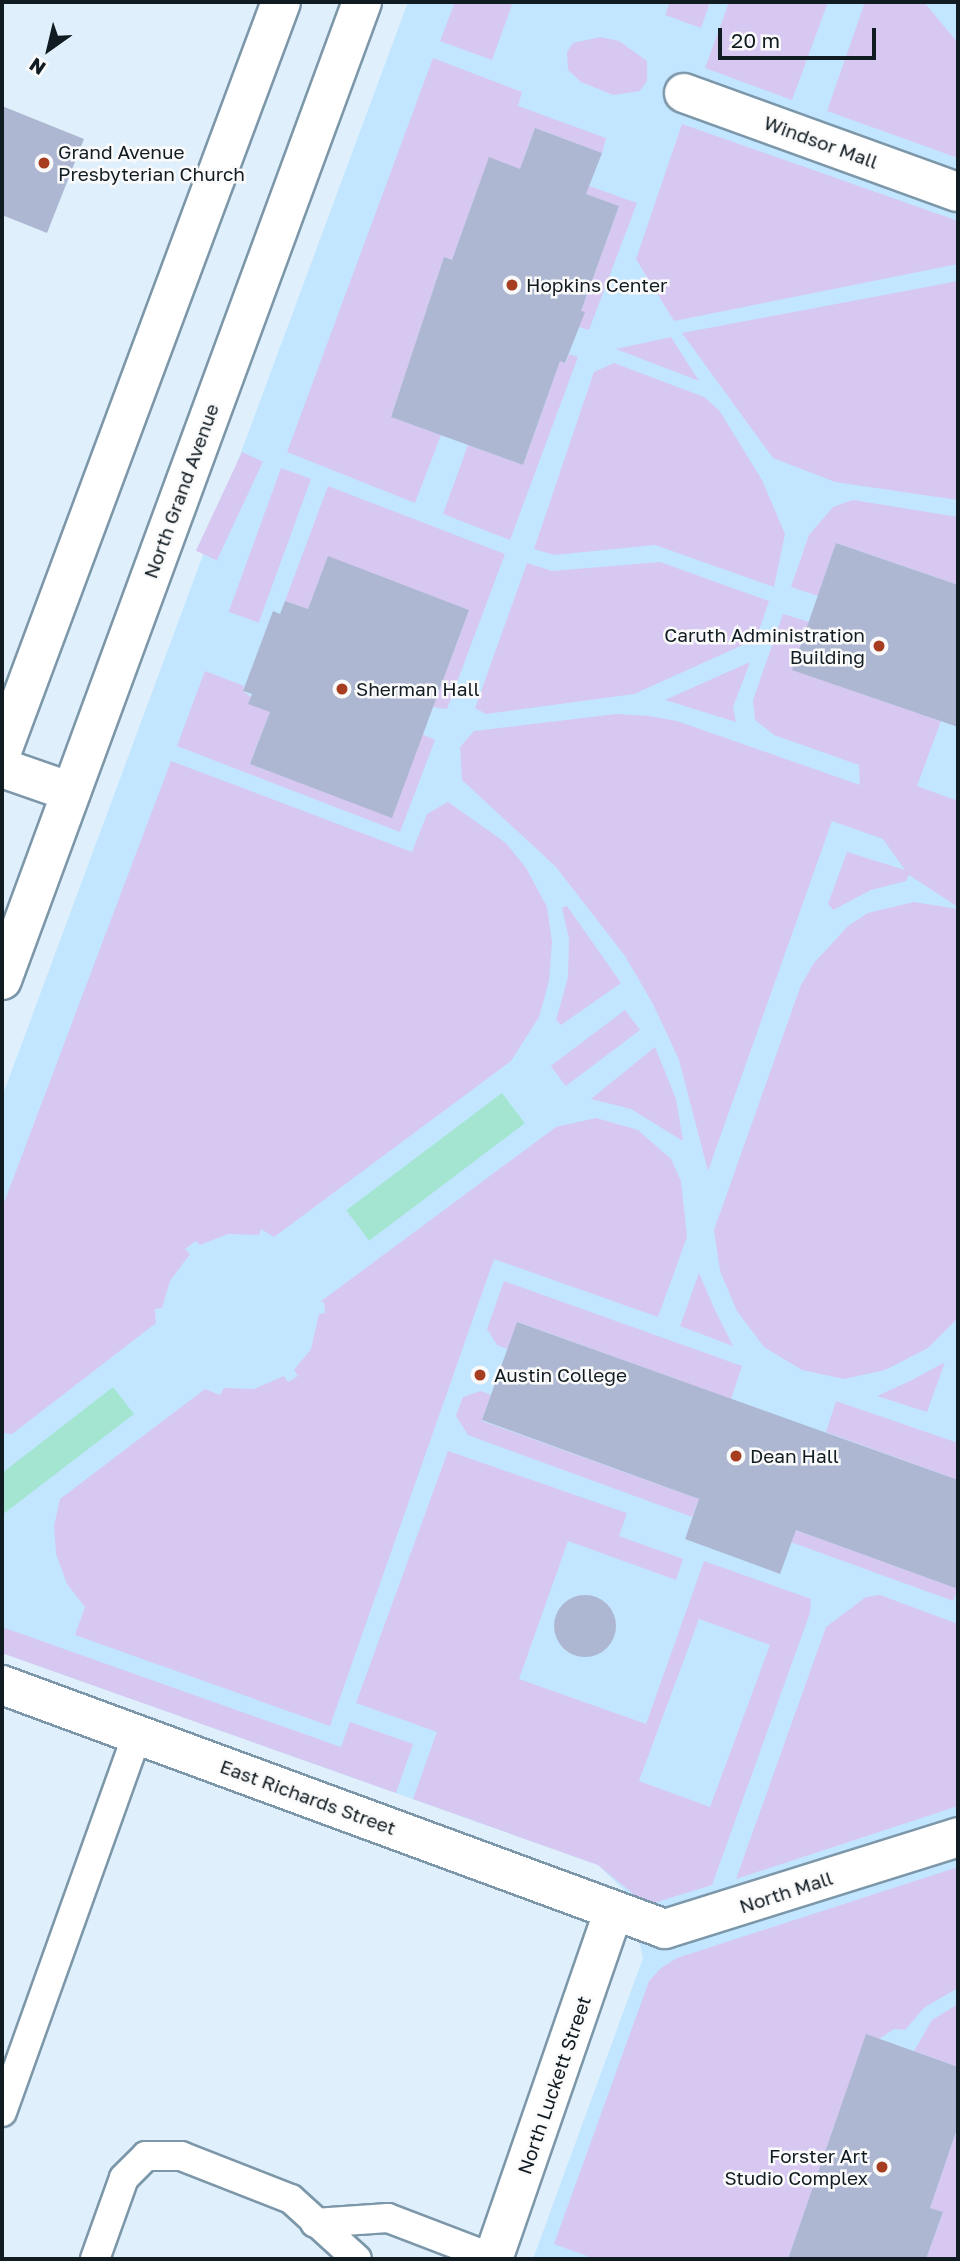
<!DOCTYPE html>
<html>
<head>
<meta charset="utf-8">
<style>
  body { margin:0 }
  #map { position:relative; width:960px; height:2261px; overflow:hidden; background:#dff0fc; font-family:"Golos Text",sans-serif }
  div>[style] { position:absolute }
  .built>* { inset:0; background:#c2e6ff }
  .green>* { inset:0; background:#d7c8f1; transform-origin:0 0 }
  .water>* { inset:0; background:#a4e5d2; transform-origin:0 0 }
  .building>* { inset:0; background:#adb7d2 }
  .round { border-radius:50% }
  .roads { filter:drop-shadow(2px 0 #7c97a9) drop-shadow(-2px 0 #7c97a9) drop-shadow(0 2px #7c97a9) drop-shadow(0 -2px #7c97a9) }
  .lane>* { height:28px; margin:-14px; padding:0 14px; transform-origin:14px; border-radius:14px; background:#fff }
  .street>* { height:38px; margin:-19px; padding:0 19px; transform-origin:19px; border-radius:19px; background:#fff }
  .secondary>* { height:38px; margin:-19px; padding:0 19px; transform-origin:19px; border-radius:19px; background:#fff }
  .dots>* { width:19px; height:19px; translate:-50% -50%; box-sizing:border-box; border:4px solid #fafafa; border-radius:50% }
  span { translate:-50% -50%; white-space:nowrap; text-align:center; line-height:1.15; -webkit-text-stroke:5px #fafafa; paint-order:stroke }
  .street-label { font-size:19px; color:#101b22 }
  .poi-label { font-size:19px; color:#101b22 }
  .left { translate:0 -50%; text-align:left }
  .right { translate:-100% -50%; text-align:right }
  .frame { position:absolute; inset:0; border:4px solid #101b22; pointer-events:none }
  .north { position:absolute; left:14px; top:14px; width:70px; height:70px; -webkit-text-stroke:5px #fafafa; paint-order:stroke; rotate:214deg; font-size:19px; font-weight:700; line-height:28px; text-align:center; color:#101b22 }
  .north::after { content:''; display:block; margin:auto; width:24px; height:32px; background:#101b22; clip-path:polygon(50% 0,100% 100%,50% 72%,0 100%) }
  .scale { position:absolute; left:718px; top:28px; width:158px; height:32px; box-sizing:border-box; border:4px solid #101b22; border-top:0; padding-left:9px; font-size:21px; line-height:24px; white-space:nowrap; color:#101b22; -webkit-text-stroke:5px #fafafa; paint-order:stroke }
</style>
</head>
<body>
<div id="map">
  <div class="built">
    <div style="clip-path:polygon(408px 2px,958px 2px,958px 2259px,533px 2259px,643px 1958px,628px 1894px,598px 1865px,2px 1653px,2px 1097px)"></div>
  </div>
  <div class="green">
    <div style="clip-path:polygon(455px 2px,513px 2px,492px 60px,440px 41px)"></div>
    <div style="clip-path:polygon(670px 2px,710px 2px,701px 28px,665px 15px)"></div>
    <div style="clip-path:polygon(729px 2px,828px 2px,792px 100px,705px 68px)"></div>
    <div style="clip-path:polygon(865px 2px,924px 2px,958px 43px,958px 158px,827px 111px)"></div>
    <div style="clip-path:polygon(600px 37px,619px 41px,647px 61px,647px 81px,640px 91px,613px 95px,581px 82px,568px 70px,567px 52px,573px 43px)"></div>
    <div style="clip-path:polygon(433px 58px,522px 92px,518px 106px,606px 138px,602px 153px,535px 128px,520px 169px,489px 158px,452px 260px,444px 257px,391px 417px,441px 435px,415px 503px,287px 452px)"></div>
    <div style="clip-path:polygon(682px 124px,958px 221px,958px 264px,674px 321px,636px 259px)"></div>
    <div style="clip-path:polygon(589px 186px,637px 203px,589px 330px,579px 327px,581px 311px,619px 206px,586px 194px)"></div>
    <div style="clip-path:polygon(958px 281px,958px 500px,835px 482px,773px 458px,682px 333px)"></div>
    <div style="clip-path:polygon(671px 337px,699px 381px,616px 349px)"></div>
    <div style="clip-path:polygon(569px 354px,578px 357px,510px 540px,443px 514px,468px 445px,523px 465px,560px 361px,566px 363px)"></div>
    <div style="clip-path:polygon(614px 363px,704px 397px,719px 410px,762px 480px,785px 534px,774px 587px,655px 545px,554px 555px,534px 549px,594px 372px)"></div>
    <div style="left:242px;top:452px;width:23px;height:109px;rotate:25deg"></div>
    <div style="left:281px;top:468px;width:32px;height:153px;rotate:20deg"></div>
    <div style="clip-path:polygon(328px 486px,505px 554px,447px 709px,433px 707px,469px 610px,328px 557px,308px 609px,285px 601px)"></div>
    <div style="clip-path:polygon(853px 500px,958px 517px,958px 585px,836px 543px,818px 596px,791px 587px,809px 535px,833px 507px)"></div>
    <div style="clip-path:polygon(660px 562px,769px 601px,756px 639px,634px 694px,486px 714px,475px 708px,527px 563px,552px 571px)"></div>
    <div style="clip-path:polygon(783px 614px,809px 622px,793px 670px,941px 721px,917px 786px,958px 801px,958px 907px,909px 875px,906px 881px,871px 890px,833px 910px,828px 904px,847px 852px,905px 870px,883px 839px,832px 821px,708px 1171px,679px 1060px,653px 1004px,625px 956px,556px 867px,462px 780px,460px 747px,474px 731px,616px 714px,649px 716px,677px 721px,860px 785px,859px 765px,774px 735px,755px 720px,753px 700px)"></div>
    <div style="clip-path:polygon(750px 662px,733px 707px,736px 722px,665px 700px)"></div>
    <div style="clip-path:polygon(205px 671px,244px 686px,243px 691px,270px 712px,250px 764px,392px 817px,422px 734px,435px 740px,400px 832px,177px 746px)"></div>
    <div style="clip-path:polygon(171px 761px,412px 852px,427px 814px,448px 802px,506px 843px,526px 868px,547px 907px,552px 942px,549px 981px,539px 1017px,511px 1061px,274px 1237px,261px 1229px,259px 1235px,228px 1234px,200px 1245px,196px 1241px,185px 1249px,190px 1254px,170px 1281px,162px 1308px,155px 1309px,156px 1323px,12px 1434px,2px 1433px,2px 1208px)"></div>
    <div style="clip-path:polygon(914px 902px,958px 909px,958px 1318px,928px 1348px,885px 1370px,844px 1379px,802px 1370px,764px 1347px,737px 1311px,720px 1271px,714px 1230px,801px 985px,814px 963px,848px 926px,868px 913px)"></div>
    <div style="clip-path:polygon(567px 906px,621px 983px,561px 1025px,556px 1020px,568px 977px,569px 939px,562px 908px)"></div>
    <div style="left:625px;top:1010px;width:25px;height:93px;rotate:53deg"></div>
    <div style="clip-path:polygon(655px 1047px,676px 1099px,683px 1141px,631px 1109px,591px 1099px)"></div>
    <div style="clip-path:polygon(596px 1118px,638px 1130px,671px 1159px,681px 1181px,687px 1237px,658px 1317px,494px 1259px,330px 1726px,75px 1635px,85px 1607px,67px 1584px,56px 1554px,54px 1526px,60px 1499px,205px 1389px,220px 1395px,224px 1388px,254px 1389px,284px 1376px,288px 1382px,298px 1376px,294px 1370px,311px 1349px,319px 1314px,325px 1313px,324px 1302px,320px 1302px,556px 1127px)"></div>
    <div style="clip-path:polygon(699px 1273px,714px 1308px,733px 1346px,680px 1326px)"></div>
    <div style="clip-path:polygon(504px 1281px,742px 1366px,731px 1399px,518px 1322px,507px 1349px,497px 1345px,487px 1329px)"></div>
    <div style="clip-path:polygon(945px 1362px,927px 1412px,877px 1396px,910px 1381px)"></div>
    <div style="clip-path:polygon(481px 1391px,491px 1395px,482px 1421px,699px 1499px,692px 1517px,468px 1435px,456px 1416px,463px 1397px)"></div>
    <div style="clip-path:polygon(836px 1401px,958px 1443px,958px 1480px,826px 1432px)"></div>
    <div style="clip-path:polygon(evenodd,448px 1451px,627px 1513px,619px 1536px,683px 1559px,676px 1580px,568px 1541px,519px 1679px,646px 1724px,704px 1561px,811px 1599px,810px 1613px,712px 1885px,657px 1902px,642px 1901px,598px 1865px,413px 1799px,437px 1732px,356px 1703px,448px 1451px,699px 1619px,770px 1645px,710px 1807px,639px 1781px,699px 1619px)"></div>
    <div style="left:796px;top:1530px;width:172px;height:13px;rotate:20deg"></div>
    <div style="clip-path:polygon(880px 1595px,958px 1624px,958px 1806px,736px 1879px,826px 1627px,866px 1597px)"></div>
    <div style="clip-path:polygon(2px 1627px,341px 1747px,350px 1722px,413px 1744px,396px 1793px,2px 1653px)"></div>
    <div style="clip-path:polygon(958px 1867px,958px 1988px,925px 2007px,905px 2030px,894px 2029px,879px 2039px,866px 2035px,788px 2259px,595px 2259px,554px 2244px,649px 1981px,661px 1968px,677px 1958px)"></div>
    <div style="clip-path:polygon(958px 2004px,958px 2067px,914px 2051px,932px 2020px)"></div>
    <div style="clip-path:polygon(958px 2126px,958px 2259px,926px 2259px,943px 2213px,930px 2208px)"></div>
  </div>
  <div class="water">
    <div style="left:502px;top:1093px;width:38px;height:195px;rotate:53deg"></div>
    <div style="clip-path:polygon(113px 1387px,134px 1414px,2px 1515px,2px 1473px)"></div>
  </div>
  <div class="building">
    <div style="clip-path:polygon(2px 106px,84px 139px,47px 233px,2px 215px)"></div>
    <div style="clip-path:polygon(535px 128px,602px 153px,586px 194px,619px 206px,581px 311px,585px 312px,565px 363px,560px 361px,523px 465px,391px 417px,444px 257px,452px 260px,489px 157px,520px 169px)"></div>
    <div style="clip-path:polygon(836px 543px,958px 585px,958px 727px,792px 670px)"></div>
    <div style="clip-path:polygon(328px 556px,469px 610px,392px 818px,250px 764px,270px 712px,248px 704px,252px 694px,243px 691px,273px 611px,280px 614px,285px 601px,308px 609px)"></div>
    <div style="clip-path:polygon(517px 1322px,958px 1480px,958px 1589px,796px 1530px,780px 1574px,685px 1539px,699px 1499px,482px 1420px)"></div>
    <div class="round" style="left:554px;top:1595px;width:62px;height:62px"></div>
    <div style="clip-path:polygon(866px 2034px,958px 2067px,958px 2126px,930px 2208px,943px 2212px,926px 2259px,788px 2259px)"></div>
  </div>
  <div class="roads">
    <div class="lane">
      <div style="left:2px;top:2112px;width:401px;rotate:-70.3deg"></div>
      <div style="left:315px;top:2223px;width:73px;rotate:-3.9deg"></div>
      <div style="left:388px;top:2218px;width:112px;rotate:20.9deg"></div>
      <div style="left:95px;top:2259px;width:86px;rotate:-70.3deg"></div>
      <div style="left:124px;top:2178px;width:31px;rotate:-45deg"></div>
      <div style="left:146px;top:2156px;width:35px"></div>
      <div style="left:181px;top:2156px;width:118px;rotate:21.4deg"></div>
      <div style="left:291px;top:2199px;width:89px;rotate:42.3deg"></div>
    </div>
    <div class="street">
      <div style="left:684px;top:93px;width:291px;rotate:19.9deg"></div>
      <div style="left:2px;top:768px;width:73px;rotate:19.2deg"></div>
      <div style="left:2px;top:1685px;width:706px;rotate:20.2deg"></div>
      <div style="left:665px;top:1929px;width:307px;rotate:-17.4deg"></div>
      <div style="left:493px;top:2259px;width:369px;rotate:-70.9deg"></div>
    </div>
    <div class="secondary">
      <div style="left:2px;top:751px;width:799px;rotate:-69.57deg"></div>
      <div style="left:2px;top:980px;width:1042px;rotate:-69.79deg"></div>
    </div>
  </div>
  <div class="dots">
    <div style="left:44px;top:163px;background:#a63d20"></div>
    <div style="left:512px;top:285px;background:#a63d20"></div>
    <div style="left:879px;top:646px;background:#a63d20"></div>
    <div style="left:342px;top:689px;background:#a63d20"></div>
    <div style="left:480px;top:1375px;background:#a63d20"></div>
    <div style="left:736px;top:1456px;background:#a63d20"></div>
    <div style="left:882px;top:2167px;background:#a63d20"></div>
  </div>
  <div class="street-label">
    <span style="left:821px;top:142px;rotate:20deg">Windsor Mall</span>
    <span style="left:181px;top:491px;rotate:-70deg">North Grand Avenue</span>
    <span style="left:308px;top:1797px;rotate:20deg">East Richards Street</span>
    <span style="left:786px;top:1892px;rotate:-18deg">North Mall</span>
    <span style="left:554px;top:2085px;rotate:-71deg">North Luckett Street</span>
  </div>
  <div class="poi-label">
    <span class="left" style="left:58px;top:163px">Grand Avenue<br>Presbyterian Church</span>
    <span class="left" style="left:526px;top:285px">Hopkins Center</span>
    <span class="right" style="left:865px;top:646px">Caruth Administration<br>Building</span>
    <span class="left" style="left:356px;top:689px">Sherman Hall</span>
    <span class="left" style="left:494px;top:1375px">Austin College</span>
    <span class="left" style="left:750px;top:1456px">Dean Hall</span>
    <span class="right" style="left:868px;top:2167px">Forster Art<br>Studio Complex</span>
  </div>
  <div class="frame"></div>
  <div class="north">N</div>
  <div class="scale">20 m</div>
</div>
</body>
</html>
